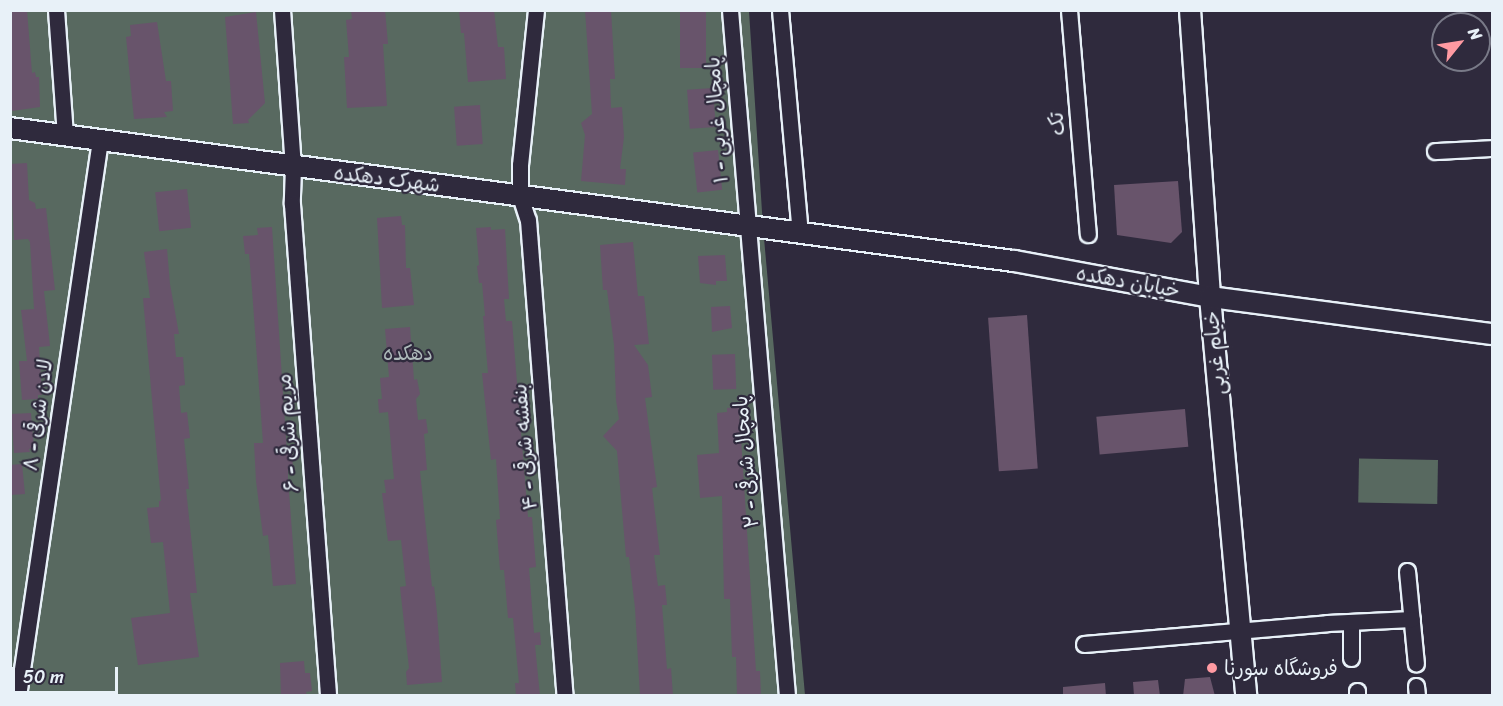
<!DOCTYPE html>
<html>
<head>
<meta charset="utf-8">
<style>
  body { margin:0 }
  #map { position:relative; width:1503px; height:706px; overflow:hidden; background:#2f2a3d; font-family:Sriracha,"Playpen Sans Arabic",sans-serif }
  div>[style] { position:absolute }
  .green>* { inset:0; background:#586960; transform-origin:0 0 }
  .building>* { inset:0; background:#68546b; transform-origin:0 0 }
  .roads { filter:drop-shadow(2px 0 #e8f1f8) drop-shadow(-2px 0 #e8f1f8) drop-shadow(0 2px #e8f1f8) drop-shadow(0 -2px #e8f1f8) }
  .minor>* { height:15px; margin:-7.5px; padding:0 7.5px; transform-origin:7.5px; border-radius:7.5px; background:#2f2a3d }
  .tertiary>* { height:20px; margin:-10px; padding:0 10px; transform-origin:10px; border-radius:10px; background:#2f2a3d }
  .dots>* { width:16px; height:16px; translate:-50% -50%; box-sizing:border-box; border:3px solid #2f2a3d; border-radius:50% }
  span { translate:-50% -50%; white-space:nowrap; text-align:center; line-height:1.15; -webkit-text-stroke:4.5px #2f2a3d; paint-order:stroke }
  .street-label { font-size:20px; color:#e8f1f8 }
  .park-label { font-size:20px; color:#aebbbb }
  .poi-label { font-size:20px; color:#e8f1f8 }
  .left { translate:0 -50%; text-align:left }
  .frame { position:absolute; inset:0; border:12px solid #e8f1f8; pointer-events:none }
  .north { position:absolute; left:1431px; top:12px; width:60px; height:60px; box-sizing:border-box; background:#2f2a3d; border:2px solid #797a88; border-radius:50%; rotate:60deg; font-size:16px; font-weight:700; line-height:24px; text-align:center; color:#e8f1f8 }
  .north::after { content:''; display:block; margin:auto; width:21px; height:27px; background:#ff9aa2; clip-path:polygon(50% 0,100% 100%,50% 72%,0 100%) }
  .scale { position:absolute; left:12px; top:667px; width:106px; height:27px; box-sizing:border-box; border:3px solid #e8f1f8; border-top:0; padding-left:8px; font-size:18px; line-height:21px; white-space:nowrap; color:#e8f1f8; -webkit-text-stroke:4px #2f2a3d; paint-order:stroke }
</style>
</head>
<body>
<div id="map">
  <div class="green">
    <div style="clip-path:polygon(10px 11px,749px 11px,763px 227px,805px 695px,11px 695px)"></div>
    <div style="left:1438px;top:460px;width:44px;height:79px;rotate:91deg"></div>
  </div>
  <div class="building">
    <div style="clip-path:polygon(10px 10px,27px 10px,32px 73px,35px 72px,36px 77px,39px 77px,40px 107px,12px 111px)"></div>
    <div style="clip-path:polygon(351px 10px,385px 10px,388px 44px,383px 44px,387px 106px,347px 108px,344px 57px,349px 57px,346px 20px,352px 19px)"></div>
    <div style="clip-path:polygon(459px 10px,494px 10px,498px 47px,504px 47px,506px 79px,468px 82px,464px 33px,461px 33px)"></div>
    <div style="clip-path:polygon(585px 10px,611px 10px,615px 79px,610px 79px,611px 108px,622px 107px,624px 137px,620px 169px,626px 169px,625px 185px,581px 181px,585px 135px,581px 123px,592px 114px)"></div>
    <div style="left:680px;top:10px;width:26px;height:58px"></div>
    <div style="clip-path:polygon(256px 12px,265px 103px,248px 120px,249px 123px,233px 124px,225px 17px)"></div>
    <div style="clip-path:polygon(157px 22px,166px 81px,171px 81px,173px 111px,164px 112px,167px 117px,134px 119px,126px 37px,131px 36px,130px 25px)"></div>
    <div style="left:713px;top:88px;width:39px;height:26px;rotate:86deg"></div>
    <div style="left:480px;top:105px;width:39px;height:26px;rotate:86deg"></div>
    <div style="left:718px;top:150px;width:40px;height:25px;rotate:84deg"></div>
    <div style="clip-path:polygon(27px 163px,29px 200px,35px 203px,36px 209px,46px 208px,55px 290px,44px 291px,50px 346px,39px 347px,42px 395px,38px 395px,38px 399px,22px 400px,19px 361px,27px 361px,21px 310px,34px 309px,30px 242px,28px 239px,14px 240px,10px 164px)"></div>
    <div style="clip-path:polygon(1178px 181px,1182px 232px,1171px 243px,1117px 235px,1114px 185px)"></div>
    <div style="left:187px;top:189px;width:39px;height:32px;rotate:84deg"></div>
    <div style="clip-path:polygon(401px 216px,402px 225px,405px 225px,406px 268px,410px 268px,414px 305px,382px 308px,377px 218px)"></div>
    <div style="clip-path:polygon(272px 227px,287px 453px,292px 453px,293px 470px,288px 470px,288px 479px,296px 584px,273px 586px,268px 535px,263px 536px,256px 481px,254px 443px,263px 443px,252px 289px,249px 254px,245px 254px,243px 236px,258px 235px,257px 228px)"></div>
    <div style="clip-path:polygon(491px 227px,491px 230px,505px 229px,509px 299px,504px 299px,506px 321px,512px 321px,528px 517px,532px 517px,536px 567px,529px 568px,534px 633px,540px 632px,541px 645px,535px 645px,540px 696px,516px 696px,515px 683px,519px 683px,513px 618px,508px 618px,504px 570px,500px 570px,496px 520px,500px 519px,496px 459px,491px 460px,482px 373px,488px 373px,483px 316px,485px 316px,482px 283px,479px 283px,477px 266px,479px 265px,476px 228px)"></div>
    <div style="clip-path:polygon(633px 242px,638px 296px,644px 296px,649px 344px,634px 345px,648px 365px,652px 397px,645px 398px,657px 487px,652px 488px,660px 555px,654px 555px,658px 586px,665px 585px,667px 605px,662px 605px,667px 669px,671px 668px,673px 696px,640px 696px,635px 608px,629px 557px,626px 557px,617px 451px,603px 436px,619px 419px,616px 400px,614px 345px,607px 290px,603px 290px,600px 245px)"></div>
    <div style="clip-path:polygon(167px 249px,170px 284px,179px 334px,174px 334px,176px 357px,183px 357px,185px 385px,179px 386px,181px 413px,187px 412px,190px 438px,184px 439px,189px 489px,186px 489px,197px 593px,190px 593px,199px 657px,138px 665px,131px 618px,170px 613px,163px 542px,151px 543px,147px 508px,159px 507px,159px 501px,161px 501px,143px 298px,150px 298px,144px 252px)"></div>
    <div style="clip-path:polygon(725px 255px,727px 281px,716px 281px,716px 285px,700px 283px,698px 256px)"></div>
    <div style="clip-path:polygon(730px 306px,732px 328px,712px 332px,711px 307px)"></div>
    <div style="left:1027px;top:315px;width:154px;height:39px;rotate:86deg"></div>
    <div style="clip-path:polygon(410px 327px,414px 380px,417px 379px,420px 394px,416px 399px,418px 420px,426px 419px,428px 433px,424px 434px,427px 470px,420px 471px,432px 587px,434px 586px,437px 613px,442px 682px,407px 685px,406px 672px,409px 668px,400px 587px,406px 586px,401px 540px,388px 541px,382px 493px,386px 493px,384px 480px,394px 479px,388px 412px,379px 413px,378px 399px,382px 399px,380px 378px,389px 377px,385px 329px)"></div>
    <div style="left:735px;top:354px;width:35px;height:23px;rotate:88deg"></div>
    <div style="clip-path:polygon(739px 407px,756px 671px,760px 671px,761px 696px,737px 696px,736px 657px,732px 657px,730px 599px,724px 599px,722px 496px,700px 498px,697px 455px,719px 453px,717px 413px,727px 412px,727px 408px)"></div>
    <div style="left:1185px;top:409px;width:38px;height:89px;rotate:85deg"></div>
    <div style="clip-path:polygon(31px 413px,34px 448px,29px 449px,30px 452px,14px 453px,11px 414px)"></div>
    <div style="clip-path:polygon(22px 464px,25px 494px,10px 495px,10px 465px)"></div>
    <div style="clip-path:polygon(304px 661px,305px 673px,310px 673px,312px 691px,306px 692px,307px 696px,281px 696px,280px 663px)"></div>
    <div style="clip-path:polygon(1210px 677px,1215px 696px,1183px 696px,1185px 679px)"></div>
    <div style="clip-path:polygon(1158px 680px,1160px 696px,1134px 696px,1133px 682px)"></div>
    <div style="clip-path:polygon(1105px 683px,1106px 696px,1063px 696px,1063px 687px)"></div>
  </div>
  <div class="roads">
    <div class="minor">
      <div style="left:56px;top:10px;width:125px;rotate:85.9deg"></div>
      <div style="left:282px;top:10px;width:157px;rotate:86deg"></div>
      <div style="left:293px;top:167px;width:37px;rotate:92deg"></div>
      <div style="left:292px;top:204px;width:493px;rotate:85.8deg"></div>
      <div style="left:536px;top:10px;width:156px;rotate:95.9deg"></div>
      <div style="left:520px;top:165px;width:31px;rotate:90deg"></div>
      <div style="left:520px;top:196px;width:25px;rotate:72deg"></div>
      <div style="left:528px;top:220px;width:477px;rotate:85.6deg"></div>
      <div style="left:730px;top:10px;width:688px;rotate:85.25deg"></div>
      <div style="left:780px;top:10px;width:224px;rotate:84.9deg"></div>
      <div style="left:1069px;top:10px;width:225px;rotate:85.2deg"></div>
      <div style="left:1435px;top:151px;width:57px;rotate:-3deg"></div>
      <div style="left:1407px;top:571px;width:93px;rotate:84.5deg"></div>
      <div style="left:1351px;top:622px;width:36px;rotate:90deg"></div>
      <div style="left:1084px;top:644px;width:244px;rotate:-4.9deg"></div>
      <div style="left:1327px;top:623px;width:85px;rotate:-2.7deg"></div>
      <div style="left:1416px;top:686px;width:10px;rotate:84deg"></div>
      <div style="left:1357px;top:691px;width:5px;rotate:90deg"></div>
      <div style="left:18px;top:696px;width:562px;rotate:-81.61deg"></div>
    </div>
    <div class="tertiary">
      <div style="left:1190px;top:10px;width:288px;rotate:86deg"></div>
      <div style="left:1210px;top:297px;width:401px;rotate:84.8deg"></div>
      <div style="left:10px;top:128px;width:1013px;rotate:7.55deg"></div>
      <div style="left:1014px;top:261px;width:199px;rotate:10.4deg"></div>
      <div style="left:1210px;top:297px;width:284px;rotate:7.5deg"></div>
    </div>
  </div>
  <div class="dots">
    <div style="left:1212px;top:668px;background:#ff9aa2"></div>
  </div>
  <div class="street-label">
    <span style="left:717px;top:120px;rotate:-94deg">پامچال غربی - ۱</span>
    <span style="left:1057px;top:124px;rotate:-95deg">تک</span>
    <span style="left:387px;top:179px;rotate:7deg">شهرک دهکده</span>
    <span style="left:1128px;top:282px;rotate:10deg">خیابان دهکده</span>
    <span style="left:1215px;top:353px;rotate:-95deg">خیام غربی</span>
    <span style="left:38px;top:415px;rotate:-82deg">لادن شرقی - ۸</span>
    <span style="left:288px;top:433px;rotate:-94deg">مریم شرقی - ۶</span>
    <span style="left:525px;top:447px;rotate:-95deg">بنفشه شرقی - ۴</span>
    <span style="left:746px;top:462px;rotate:-95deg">پامچال شرقی - ۲</span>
  </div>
  <div class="park-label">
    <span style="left:408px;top:353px">دهکده</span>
  </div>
  <div class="poi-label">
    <span class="left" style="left:1224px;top:668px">فروشگاه سورنا</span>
  </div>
  <div class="frame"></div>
  <div class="north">N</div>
  <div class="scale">50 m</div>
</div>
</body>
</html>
